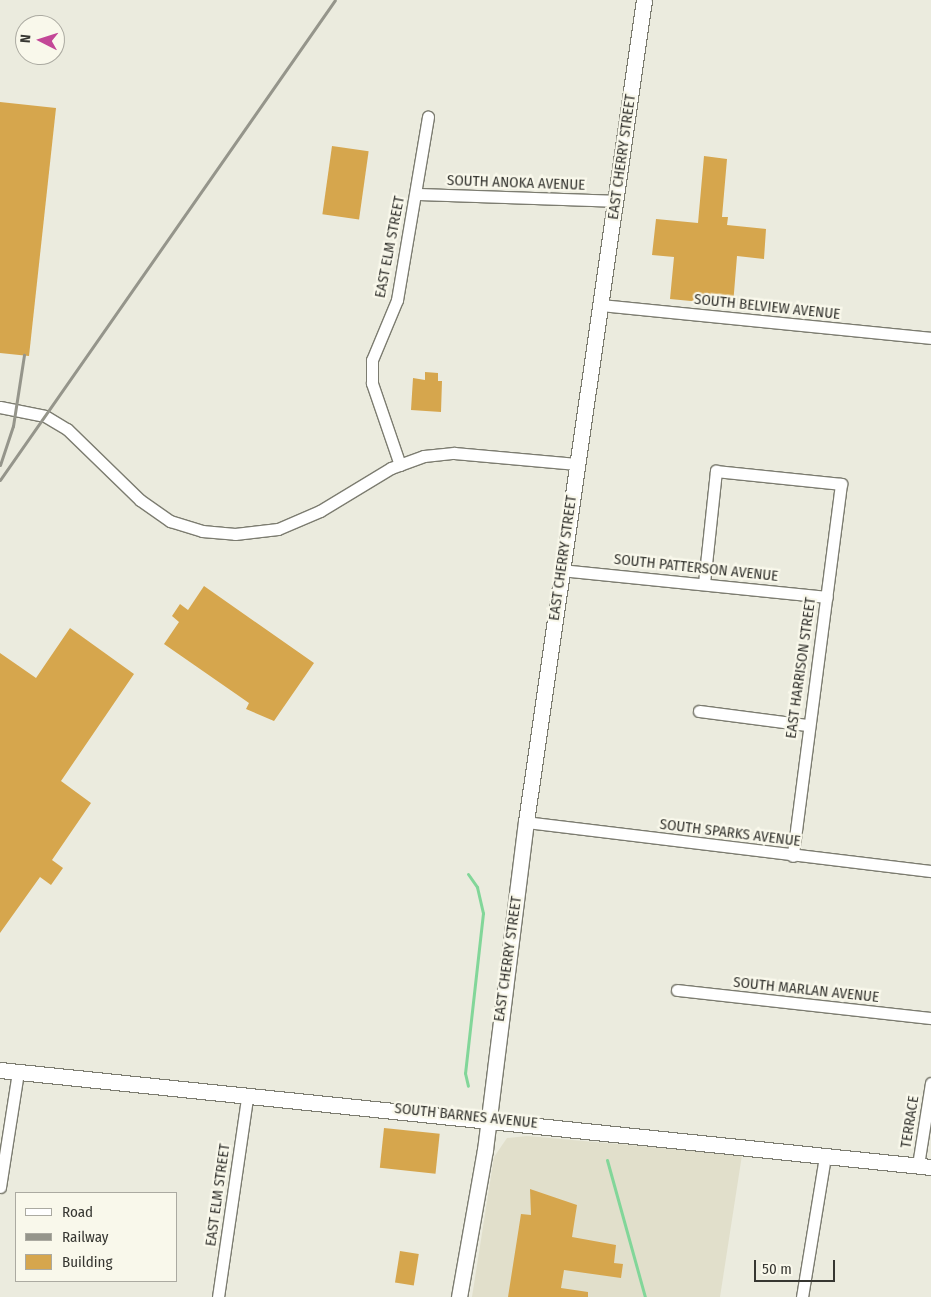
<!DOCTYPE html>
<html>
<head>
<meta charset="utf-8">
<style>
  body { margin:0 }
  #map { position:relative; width:931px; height:1297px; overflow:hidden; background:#ebebde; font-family:"Fira Sans Condensed",sans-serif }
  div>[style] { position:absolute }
  .built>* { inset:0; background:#e1dfcb }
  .stream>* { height:3px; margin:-1.5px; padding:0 1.5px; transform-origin:1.5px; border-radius:1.5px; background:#82d699 }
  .building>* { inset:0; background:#d6a64d; transform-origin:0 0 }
  .roads { filter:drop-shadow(1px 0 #7c7c70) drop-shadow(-1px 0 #7c7c70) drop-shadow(0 1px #7c7c70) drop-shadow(0 -1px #7c7c70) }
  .street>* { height:11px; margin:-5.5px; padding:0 5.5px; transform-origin:5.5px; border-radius:5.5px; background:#fff }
  .secondary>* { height:15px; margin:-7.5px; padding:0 7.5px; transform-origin:7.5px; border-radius:7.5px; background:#fff }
  .rail>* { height:3px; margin:-1.5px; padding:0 1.5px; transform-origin:1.5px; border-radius:1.5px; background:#95958b }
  span { translate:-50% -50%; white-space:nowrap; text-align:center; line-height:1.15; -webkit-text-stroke:4.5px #f9f8eb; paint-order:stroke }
  .street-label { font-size:15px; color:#363631 }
  .legend { position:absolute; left:15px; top:1192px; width:162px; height:90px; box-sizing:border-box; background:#f9f8eb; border:1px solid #abaaa1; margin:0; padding:6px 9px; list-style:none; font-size:15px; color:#363631 }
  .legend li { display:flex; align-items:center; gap:10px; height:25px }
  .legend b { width:25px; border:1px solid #abaaa1 }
  .north { position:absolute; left:15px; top:15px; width:50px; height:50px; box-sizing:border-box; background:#f9f8eb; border:1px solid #abaaa1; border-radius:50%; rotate:275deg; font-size:14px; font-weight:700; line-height:20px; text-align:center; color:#363631 }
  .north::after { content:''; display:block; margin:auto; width:18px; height:22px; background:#c34797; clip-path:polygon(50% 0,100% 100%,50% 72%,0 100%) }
  .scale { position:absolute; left:754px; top:1260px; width:81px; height:22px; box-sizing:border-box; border:2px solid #363631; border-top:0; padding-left:6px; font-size:15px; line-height:18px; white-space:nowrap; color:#363631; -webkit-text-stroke:4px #f9f8eb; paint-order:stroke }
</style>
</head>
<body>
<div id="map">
  <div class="built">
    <div style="clip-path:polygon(527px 1136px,742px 1155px,720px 1297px,472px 1297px,494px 1157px,507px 1138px)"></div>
  </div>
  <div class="stream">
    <div style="left:468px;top:874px;width:16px;rotate:55deg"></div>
    <div style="left:477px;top:887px;width:27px;rotate:77deg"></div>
    <div style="left:483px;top:913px;width:161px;rotate:96.4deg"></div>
    <div style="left:465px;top:1073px;width:13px;rotate:77deg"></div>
    <div style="left:607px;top:1160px;width:142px;rotate:74.5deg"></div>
  </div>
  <div class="building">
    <div style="clip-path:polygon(0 102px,56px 108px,29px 356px,0 353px)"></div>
    <div style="left:332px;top:146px;width:37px;height:69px;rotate:8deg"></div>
    <div style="clip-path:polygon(704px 156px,727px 159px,722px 217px,728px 217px,727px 225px,766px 229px,764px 259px,737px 256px,733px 305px,670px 299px,674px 257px,652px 255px,656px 219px,698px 223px)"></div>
    <div style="clip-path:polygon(425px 372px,438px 373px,438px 381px,442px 381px,441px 412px,411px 410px,413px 378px,425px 380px)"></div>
    <div style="clip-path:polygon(204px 586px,314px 663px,274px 721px,246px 709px,249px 703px,164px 644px,179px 622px,172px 616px,180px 604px,188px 610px)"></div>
    <div style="clip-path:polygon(70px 628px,134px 674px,61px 781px,91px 803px,52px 860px,63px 868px,51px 885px,40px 877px,0 933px,0 653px,36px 678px)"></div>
    <div style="left:384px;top:1128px;width:56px;height:40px;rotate:6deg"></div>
    <div style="clip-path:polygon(530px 1189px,577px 1205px,572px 1237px,616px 1245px,614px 1263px,623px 1264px,621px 1278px,564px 1270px,561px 1288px,588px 1292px,588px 1297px,508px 1297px,521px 1214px,531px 1215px)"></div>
    <div style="left:400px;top:1251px;width:19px;height:32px;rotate:9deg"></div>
  </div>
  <div class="roads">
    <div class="street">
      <div style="left:417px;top:194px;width:198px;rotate:2deg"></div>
      <div style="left:601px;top:305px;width:332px;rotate:5.7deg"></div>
      <div style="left:0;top:407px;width:46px;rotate:11.3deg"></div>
      <div style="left:45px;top:416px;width:26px;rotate:31deg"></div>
      <div style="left:67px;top:429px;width:102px;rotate:44.2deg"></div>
      <div style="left:140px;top:500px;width:37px;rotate:35deg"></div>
      <div style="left:170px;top:521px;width:34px;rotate:17deg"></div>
      <div style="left:202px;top:531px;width:33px;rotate:5deg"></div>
      <div style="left:235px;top:534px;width:43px;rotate:-6.6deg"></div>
      <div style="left:278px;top:529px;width:46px;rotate:-23.2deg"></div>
      <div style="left:320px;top:511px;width:83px;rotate:-31.2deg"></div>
      <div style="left:391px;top:468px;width:35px;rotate:-20deg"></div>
      <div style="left:424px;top:456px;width:30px;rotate:-6deg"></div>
      <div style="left:454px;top:453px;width:123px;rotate:5.1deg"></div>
      <div style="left:400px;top:465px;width:87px;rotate:-108.9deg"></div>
      <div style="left:372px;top:383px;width:23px;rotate:-90deg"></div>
      <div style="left:372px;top:360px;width:65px;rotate:-67.4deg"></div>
      <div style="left:397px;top:300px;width:186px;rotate:-80.4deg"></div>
      <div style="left:561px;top:570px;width:267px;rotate:5.8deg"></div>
      <div style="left:704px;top:583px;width:113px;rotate:-83.9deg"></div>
      <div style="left:716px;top:471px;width:126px;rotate:5.9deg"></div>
      <div style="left:841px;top:484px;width:375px;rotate:97.4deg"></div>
      <div style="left:699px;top:711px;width:109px;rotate:7.4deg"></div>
      <div style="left:526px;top:822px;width:408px;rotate:6.9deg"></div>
      <div style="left:677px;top:990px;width:256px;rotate:6.3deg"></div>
      <div style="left:918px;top:1165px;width:83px;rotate:-81deg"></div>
      <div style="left:0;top:1187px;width:116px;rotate:-81.1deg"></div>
      <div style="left:218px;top:1297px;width:202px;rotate:-81.7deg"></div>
      <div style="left:802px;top:1297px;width:143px;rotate:-80.7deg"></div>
    </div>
    <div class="secondary">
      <div style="left:0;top:1070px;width:936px;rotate:5.95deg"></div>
      <div style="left:459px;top:1297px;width:149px;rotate:-80deg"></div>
      <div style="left:485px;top:1150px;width:331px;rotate:-82.9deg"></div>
      <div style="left:526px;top:822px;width:830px;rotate:-81.83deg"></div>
    </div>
  </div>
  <div class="rail">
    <div style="left:0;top:465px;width:41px;rotate:-71.6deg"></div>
    <div style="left:13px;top:426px;width:72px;rotate:-81.2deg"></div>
    <div style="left:0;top:480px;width:585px;rotate:-55.09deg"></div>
  </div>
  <div class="street-label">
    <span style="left:622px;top:157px;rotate:-82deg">EAST CHERRY STREET</span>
    <span style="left:516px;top:183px;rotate:2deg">SOUTH ANOKA AVENUE</span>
    <span style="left:390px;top:247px;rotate:-79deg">EAST ELM STREET</span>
    <span style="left:767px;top:307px;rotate:6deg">SOUTH BELVIEW AVENUE</span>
    <span style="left:563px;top:558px;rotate:-82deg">EAST CHERRY STREET</span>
    <span style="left:696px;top:568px;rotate:6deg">SOUTH PATTERSON AVENUE</span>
    <span style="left:801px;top:668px;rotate:-82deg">EAST HARRISON STREET</span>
    <span style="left:730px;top:833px;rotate:7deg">SOUTH SPARKS AVENUE</span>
    <span style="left:508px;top:959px;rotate:-82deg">EAST CHERRY STREET</span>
    <span style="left:806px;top:990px;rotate:6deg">SOUTH MARLAN AVENUE</span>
    <span style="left:466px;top:1116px;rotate:6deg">SOUTH BARNES AVENUE</span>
    <span style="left:910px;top:1122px;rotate:-81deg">TERRACE</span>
    <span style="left:218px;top:1195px;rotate:-82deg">EAST ELM STREET</span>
  </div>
  <ul class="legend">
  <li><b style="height:6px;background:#fff"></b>Road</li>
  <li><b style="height:6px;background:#95958b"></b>Railway</li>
  <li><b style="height:14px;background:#d6a64d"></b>Building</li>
  </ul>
  <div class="north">N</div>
  <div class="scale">50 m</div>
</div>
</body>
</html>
